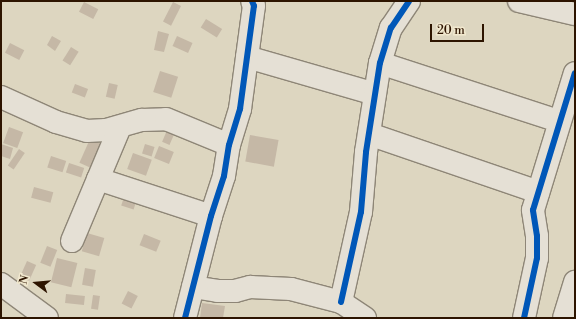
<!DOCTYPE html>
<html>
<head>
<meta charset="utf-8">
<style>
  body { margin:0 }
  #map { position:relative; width:576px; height:319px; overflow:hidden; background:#ddd6c0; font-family:"Libre Bodoni",serif }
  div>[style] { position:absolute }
  .building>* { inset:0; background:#c5b8a6; transform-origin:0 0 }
  .roads { filter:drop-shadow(1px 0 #8e8677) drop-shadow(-1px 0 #8e8677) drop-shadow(0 1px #8e8677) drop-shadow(0 -1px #8e8677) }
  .minor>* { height:22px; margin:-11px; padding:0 11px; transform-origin:11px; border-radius:11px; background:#e5e0d5 }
  .cycleway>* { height:6px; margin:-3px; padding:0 3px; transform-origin:3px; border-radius:3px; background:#0057b8 }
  span { translate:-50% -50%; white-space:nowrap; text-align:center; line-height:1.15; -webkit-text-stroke:3px #f1e8ce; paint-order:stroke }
  .frame { position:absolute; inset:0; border:2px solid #2d1400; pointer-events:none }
  .north { position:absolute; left:16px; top:263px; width:40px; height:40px; -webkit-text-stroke:3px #f1e8ce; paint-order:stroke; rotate:286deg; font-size:11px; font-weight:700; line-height:16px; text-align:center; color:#2d1400 }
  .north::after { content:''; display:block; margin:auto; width:14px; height:18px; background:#2d1400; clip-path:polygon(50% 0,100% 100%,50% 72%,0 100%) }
  .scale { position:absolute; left:430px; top:24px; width:54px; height:18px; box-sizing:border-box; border:2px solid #2d1400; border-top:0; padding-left:5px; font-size:12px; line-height:14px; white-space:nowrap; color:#2d1400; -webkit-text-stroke:3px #f1e8ce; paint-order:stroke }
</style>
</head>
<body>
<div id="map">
  <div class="building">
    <div style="left:84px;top:2px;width:16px;height:11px;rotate:27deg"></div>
    <div style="left:173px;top:2px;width:9px;height:22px;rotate:27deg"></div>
    <div style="left:206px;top:19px;width:19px;height:10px;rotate:32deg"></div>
    <div style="clip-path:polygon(158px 31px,169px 34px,164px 52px,154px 50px)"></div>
    <div style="clip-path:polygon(52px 36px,61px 41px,55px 51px,47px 45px)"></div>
    <div style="left:177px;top:36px;width:17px;height:11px;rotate:24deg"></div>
    <div style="left:10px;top:43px;width:16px;height:11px;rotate:27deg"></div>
    <div style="left:71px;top:47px;width:9px;height:16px;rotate:32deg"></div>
    <div style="left:160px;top:71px;width:19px;height:22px;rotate:18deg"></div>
    <div style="left:109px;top:83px;width:9px;height:14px;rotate:13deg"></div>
    <div style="left:75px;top:84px;width:14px;height:9px;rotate:21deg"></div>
    <div style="left:9px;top:127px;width:15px;height:17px;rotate:20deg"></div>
    <div style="left:168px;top:128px;width:8px;height:15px;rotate:23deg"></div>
    <div style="left:250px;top:135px;width:29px;height:27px;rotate:10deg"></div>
    <div style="left:90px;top:139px;width:20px;height:26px;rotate:24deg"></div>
    <div style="clip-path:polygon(1px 144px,13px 148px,10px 159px,1px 156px)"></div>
    <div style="left:145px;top:144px;width:10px;height:10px;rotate:17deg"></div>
    <div style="left:159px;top:146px;width:16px;height:13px;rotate:22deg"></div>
    <div style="left:19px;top:149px;width:7px;height:20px;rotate:34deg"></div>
    <div style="left:133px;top:153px;width:20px;height:17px;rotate:20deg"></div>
    <div style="left:51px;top:156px;width:16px;height:12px;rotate:18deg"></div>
    <div style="left:69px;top:163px;width:16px;height:10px;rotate:18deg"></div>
    <div style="left:34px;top:187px;width:20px;height:11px;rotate:15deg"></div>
    <div style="left:124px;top:197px;width:13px;height:9px;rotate:18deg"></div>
    <div style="left:87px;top:233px;width:18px;height:19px;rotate:16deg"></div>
    <div style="left:144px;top:234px;width:18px;height:12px;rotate:22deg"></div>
    <div style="left:47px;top:246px;width:11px;height:18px;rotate:22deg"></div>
    <div style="left:57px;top:258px;width:21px;height:25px;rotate:14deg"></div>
    <div style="left:27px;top:261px;width:10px;height:18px;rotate:24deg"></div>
    <div style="left:85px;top:268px;width:11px;height:17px;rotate:10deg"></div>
    <div style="left:128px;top:291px;width:11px;height:14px;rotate:27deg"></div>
    <div style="left:66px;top:294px;width:19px;height:9px;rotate:6deg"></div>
    <div style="left:93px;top:295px;width:7px;height:14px;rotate:8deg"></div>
    <div style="clip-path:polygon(202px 303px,225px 306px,223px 318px,200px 318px)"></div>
  </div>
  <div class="roads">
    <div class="minor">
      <div style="left:519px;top:1px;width:57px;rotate:13.1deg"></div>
      <div style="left:247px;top:57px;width:133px;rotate:16.1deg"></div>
      <div style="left:380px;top:63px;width:188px;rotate:18deg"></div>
      <div style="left:1px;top:97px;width:60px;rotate:24.4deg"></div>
      <div style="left:56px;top:122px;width:32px;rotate:16deg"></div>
      <div style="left:87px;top:131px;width:19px;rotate:-3deg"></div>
      <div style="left:106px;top:130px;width:37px;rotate:-16deg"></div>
      <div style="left:142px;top:120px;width:24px;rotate:-2deg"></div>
      <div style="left:166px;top:119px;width:68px;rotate:22.4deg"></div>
      <div style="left:369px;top:134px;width:179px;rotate:18.9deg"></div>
      <div style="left:98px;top:179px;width:119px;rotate:18.1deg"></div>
      <div style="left:72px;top:241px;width:124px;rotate:-67.2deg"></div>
      <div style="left:1px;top:284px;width:57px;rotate:36.5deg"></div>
      <div style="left:193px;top:287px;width:25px;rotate:9deg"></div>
      <div style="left:218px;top:291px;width:17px"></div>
      <div style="left:235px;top:291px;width:16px;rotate:-15deg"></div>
      <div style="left:250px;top:287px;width:41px;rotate:2.8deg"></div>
      <div style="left:291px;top:289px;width:52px;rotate:14.6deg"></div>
      <div style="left:341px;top:302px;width:29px;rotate:34deg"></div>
      <div style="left:341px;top:302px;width:92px;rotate:-77.5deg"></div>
      <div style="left:361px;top:212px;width:60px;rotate:-85.2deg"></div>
      <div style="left:366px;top:152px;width:90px;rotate:-81.1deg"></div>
      <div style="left:380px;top:63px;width:37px;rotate:-73deg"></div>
      <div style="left:391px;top:28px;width:32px;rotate:-56deg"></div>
      <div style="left:185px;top:318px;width:105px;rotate:-75.7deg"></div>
      <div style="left:211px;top:216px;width:42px;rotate:-72deg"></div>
      <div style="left:224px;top:176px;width:31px;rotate:-81deg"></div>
      <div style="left:229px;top:145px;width:38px;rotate:-73deg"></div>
      <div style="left:240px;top:109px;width:104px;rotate:-82.3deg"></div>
      <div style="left:254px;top:6px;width:5px;rotate:-112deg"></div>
      <div style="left:524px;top:318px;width:61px;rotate:-77.8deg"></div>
      <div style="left:537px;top:258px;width:22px;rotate:-90deg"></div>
      <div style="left:537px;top:236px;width:26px;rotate:-99deg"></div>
      <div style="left:533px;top:210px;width:143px;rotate:-73deg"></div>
      <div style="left:564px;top:318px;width:38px;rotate:-73deg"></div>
    </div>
  </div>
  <div class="cycleway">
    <div style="left:341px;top:302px;width:92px;rotate:-77.5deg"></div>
    <div style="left:361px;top:212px;width:60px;rotate:-85.2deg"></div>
    <div style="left:366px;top:152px;width:90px;rotate:-81.1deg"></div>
    <div style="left:380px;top:63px;width:37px;rotate:-73deg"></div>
    <div style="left:391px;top:28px;width:32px;rotate:-56deg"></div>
    <div style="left:185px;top:318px;width:105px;rotate:-75.7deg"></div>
    <div style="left:211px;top:216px;width:42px;rotate:-72deg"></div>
    <div style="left:224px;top:176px;width:31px;rotate:-81deg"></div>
    <div style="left:229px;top:145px;width:38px;rotate:-73deg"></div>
    <div style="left:240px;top:109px;width:104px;rotate:-82.3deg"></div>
    <div style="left:254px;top:6px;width:5px;rotate:-112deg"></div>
    <div style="left:524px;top:318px;width:61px;rotate:-77.8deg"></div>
    <div style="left:537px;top:258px;width:22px;rotate:-90deg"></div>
    <div style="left:537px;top:236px;width:26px;rotate:-99deg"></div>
    <div style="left:533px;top:210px;width:143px;rotate:-73deg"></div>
  </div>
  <div class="frame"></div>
  <div class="north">N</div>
  <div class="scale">20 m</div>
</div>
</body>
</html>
